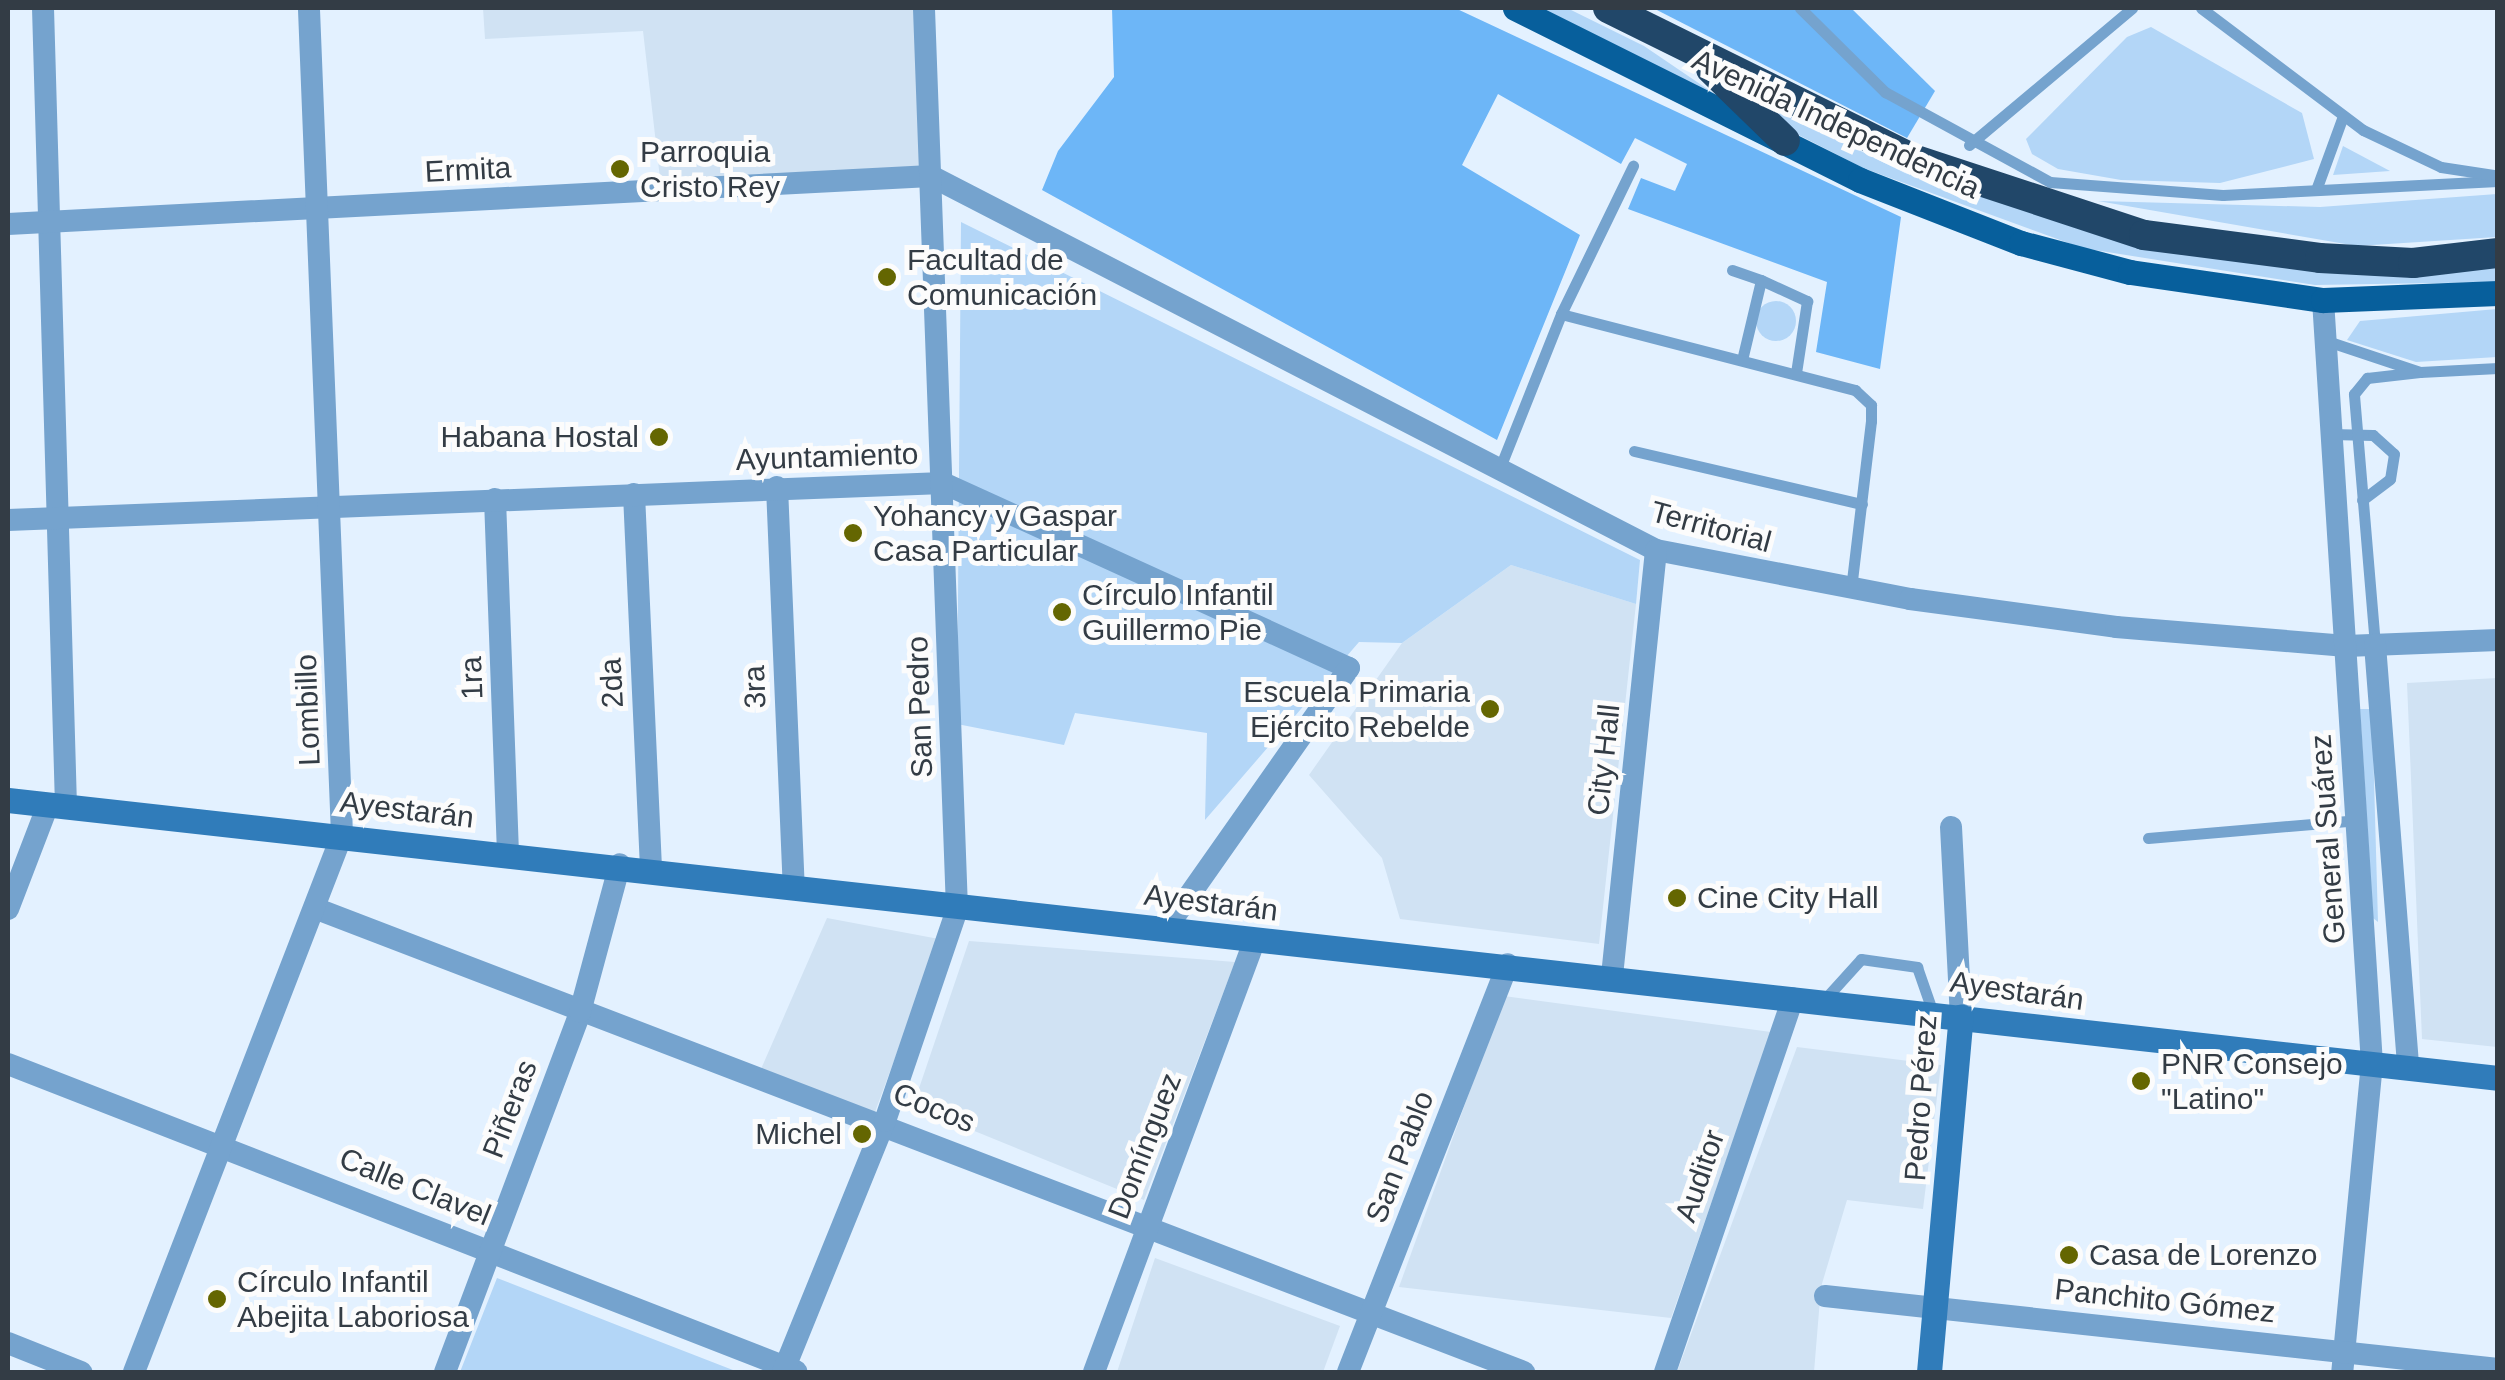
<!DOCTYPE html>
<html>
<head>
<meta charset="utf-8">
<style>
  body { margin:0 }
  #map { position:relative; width:2505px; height:1380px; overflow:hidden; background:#e3f1ff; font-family:Helvetica,sans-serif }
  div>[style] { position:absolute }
  .built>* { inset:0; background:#d0e2f3 }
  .green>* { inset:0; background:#b3d6f7 }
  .round { border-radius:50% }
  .forest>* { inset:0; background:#6db6f7 }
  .lane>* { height:11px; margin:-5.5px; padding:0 5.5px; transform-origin:5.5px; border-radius:5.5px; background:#75a3ce }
  .street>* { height:22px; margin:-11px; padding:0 11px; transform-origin:11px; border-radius:11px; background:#75a3ce }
  .secondary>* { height:25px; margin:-12.5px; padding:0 12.5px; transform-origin:12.5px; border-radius:12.5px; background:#307cba }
  .primary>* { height:25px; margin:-12.5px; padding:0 12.5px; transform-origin:12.5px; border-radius:12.5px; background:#075f9c }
  .highway>* { height:30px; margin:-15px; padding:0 15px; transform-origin:15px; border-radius:15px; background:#214769 }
  .dots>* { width:28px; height:28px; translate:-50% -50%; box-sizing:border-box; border:5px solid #fcfcfc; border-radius:50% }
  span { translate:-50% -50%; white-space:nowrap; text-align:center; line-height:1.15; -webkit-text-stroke:10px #fcfcfc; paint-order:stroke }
  .street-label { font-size:30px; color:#333c45 }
  .poi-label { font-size:30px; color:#333c45 }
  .left { translate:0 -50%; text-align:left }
  .right { translate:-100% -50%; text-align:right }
  .frame { position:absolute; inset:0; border:10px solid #333c45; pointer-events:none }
</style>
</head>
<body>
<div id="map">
  <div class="built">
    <div style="clip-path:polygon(483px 8px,916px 8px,927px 170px,661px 187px,643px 31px,485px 39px)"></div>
    <div style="clip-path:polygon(1511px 565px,1636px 604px,1599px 944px,1400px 919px,1382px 858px,1309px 775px,1402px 643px)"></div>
    <div style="clip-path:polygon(2497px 678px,2498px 678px,2497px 1047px,2422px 1039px,2407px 683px)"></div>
    <div style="clip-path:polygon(827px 918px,939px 939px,875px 1112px,761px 1069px)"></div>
    <div style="clip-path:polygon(969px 941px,1235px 962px,1144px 1200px,913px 1106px)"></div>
    <div style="clip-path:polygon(1504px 996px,1771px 1032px,1671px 1318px,1399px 1287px)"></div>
    <div style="clip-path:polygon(1797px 1047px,1941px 1065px,1923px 1209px,1847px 1200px,1821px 1287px,1814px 1372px,1677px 1372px)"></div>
    <div style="clip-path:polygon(1155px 1258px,1340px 1326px,1323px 1372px,1117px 1372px)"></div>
  </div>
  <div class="green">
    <div style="clip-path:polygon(1542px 8px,1567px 8px,1644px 46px,1725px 101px)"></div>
    <div style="clip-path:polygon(2151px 27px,2302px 113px,2314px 159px,2220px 183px,2121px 180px,2058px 169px,2032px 154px,2026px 139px,2127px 37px)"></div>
    <div style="clip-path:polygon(1747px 95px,1905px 173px,2152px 249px,2497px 267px,2497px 282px,2315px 285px,2082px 248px,1863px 168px,1783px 127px)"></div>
    <div style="clip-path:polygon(2343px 146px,2390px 171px,2333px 175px)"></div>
    <div style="clip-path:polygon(2497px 194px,2497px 237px,2357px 246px,2098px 201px,2320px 207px)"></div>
    <div style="clip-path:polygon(961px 222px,1640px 560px,1636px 604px,1511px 565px,1402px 643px,1359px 642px,1205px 820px,1207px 733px,1075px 713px,1064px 745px,957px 724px)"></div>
    <div class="round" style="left:1756px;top:301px;width:40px;height:40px"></div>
    <div style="clip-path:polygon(2497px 309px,2497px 357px,2416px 362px,2347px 340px,2360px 321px)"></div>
    <div style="clip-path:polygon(2360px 709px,2372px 709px,2378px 922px,2373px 918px)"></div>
    <div style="clip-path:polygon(497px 1278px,622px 1327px,738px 1372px,460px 1372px)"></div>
  </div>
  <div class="forest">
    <div style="clip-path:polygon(1112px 8px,1455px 8px,1901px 217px,1880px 369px,1816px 352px,1827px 282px,1628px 209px,1641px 178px,1675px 191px,1687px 164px,1635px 138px,1621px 164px,1498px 94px,1462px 165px,1580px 235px,1497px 440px,1042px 190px,1058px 151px,1114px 77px)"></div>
    <div style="clip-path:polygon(1653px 8px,1851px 8px,1935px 91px,1907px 138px)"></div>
  </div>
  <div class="lane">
    <div style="left:1800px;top:8px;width:120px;rotate:44.7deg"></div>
    <div style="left:1885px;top:92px;width:188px;rotate:28.6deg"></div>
    <div style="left:2050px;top:182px;width:173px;rotate:4.3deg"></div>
    <div style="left:2223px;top:195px;width:275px;rotate:-2.9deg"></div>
    <div style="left:2201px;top:8px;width:203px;rotate:37deg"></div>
    <div style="left:2363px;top:130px;width:86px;rotate:25.4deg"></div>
    <div style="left:2441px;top:167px;width:53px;rotate:8.7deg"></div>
    <div style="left:1969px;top:145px;width:213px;rotate:-40deg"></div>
    <div style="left:2316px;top:190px;width:79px;rotate:-70deg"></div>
    <div style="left:1732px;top:270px;width:31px;rotate:19deg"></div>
    <div style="left:1561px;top:314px;width:165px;rotate:-64.1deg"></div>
    <div style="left:2327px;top:341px;width:98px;rotate:18.4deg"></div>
    <div style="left:2420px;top:372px;width:78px;rotate:-2.9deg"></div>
    <div style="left:1742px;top:360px;width:82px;rotate:-76.6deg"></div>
    <div style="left:1761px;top:280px;width:51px;rotate:24.5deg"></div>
    <div style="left:1807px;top:301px;width:73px;rotate:98.7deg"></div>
    <div style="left:2331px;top:434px;width:42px;rotate:1.4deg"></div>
    <div style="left:2373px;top:435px;width:28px;rotate:42deg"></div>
    <div style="left:2394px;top:454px;width:25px;rotate:99deg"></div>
    <div style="left:2390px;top:479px;width:35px;rotate:143deg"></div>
    <div style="left:1634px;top:451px;width:234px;rotate:13.1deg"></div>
    <div style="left:1499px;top:470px;width:168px;rotate:-68.3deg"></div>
    <div style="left:1561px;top:314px;width:304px;rotate:14.5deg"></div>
    <div style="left:1855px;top:390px;width:22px;rotate:43deg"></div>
    <div style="left:1871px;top:405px;width:16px;rotate:90deg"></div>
    <div style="left:1871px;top:421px;width:169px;rotate:96.8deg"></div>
    <div style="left:2375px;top:645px;width:252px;rotate:-94.8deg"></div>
    <div style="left:2354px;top:394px;width:21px;rotate:-51deg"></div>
    <div style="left:2367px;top:378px;width:53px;rotate:-6.5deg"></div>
    <div style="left:2148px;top:838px;width:209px;rotate:-4.9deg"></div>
    <div style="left:1824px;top:1000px;width:55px;rotate:-47.9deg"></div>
    <div style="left:1861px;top:959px;width:57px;rotate:8.1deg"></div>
    <div style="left:1917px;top:967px;width:49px;rotate:70.8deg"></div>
  </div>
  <div class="street">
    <div style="left:43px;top:8px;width:800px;rotate:88.35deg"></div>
    <div style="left:8px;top:224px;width:924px;rotate:-2.98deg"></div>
    <div style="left:931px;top:176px;width:816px;rotate:27.29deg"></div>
    <div style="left:1656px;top:550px;width:259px;rotate:10.9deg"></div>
    <div style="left:1910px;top:599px;width:208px;rotate:7.7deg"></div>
    <div style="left:2116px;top:627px;width:231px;rotate:4.7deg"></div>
    <div style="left:2346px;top:646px;width:152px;rotate:-2.3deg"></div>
    <div style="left:2323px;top:300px;width:765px;rotate:86.33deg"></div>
    <div style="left:2372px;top:1063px;width:310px;rotate:95.5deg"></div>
    <div style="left:777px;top:487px;width:398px;rotate:87.6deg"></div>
    <div style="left:634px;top:494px;width:374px;rotate:87.4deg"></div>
    <div style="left:495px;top:499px;width:356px;rotate:87.9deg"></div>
    <div style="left:8px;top:520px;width:936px;rotate:-2.27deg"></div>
    <div style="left:943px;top:483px;width:446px;rotate:24.5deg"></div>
    <div style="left:1349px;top:668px;width:320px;rotate:125.1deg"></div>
    <div style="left:2375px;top:645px;width:424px;rotate:85.5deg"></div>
    <div style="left:1951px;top:827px;width:189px;rotate:87deg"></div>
    <div style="left:8px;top:909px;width:111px;rotate:-69deg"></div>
    <div style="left:317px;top:909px;width:1293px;rotate:20.99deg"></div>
    <div style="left:1612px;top:976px;width:428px;rotate:-84.1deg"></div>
    <div style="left:8px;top:1064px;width:846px;rotate:21.29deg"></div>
    <div style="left:1825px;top:1296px;width:677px;rotate:6.19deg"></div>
    <div style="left:8px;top:1343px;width:79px;rotate:21.7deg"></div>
    <div style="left:134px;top:1372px;width:576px;rotate:-68.83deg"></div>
    <div style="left:342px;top:835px;width:828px;rotate:-92.29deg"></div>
    <div style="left:445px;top:1372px;width:384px;rotate:-69.4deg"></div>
    <div style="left:580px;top:1012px;width:153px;rotate:-74.9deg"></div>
    <div style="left:783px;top:1372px;width:271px;rotate:-67.9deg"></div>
    <div style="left:885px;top:1121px;width:224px;rotate:-71.2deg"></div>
    <div style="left:957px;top:909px;width:902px;rotate:-92.1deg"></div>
    <div style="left:1094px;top:1372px;width:460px;rotate:-69.6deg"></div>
    <div style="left:1348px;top:1372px;width:438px;rotate:-68.6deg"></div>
    <div style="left:1665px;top:1372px;width:395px;rotate:-71.1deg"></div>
  </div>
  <div class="secondary">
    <div style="left:8px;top:800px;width:2505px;rotate:6.37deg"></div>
    <div style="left:1929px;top:1372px;width:357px;rotate:-84.9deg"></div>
  </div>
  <div class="primary">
    <div style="left:1515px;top:8px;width:385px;rotate:26.5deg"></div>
    <div style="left:1860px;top:180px;width:173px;rotate:21.4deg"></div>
    <div style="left:2021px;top:243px;width:113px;rotate:14.9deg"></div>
    <div style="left:2130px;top:272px;width:195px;rotate:8.3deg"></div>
    <div style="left:2323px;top:300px;width:175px;rotate:-2.3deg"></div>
  </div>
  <div class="highway">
    <div style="left:1608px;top:8px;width:340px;rotate:26.3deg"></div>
    <div style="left:1913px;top:159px;width:243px;rotate:18.2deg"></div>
    <div style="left:2144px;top:235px;width:177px;rotate:7.4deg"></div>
    <div style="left:2320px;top:258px;width:93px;rotate:3.1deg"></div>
    <div style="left:2413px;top:263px;width:86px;rotate:-6.7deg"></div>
    <div style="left:1711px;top:69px;width:103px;rotate:44.2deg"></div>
  </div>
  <div class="dots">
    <div style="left:620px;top:169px;background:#646601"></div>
    <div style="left:887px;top:277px;background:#646601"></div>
    <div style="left:659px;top:437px;background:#646601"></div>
    <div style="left:853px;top:533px;background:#646601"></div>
    <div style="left:1062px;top:612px;background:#646601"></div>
    <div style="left:1490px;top:709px;background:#646601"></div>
    <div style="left:1677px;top:898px;background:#646601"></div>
    <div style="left:2141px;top:1081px;background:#646601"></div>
    <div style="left:862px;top:1134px;background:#646601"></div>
    <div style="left:2069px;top:1255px;background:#646601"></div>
    <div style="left:217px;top:1299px;background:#646601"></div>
  </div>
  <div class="street-label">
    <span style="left:1836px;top:124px;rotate:25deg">Avenida Independencia</span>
    <span style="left:468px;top:170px;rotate:-3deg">Ermita</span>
    <span style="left:827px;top:457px;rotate:-2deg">Ayuntamiento</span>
    <span style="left:1711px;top:527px;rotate:15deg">Territorial</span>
    <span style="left:472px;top:678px;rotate:-92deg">1ra</span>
    <span style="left:612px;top:683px;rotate:-93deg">2da</span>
    <span style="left:755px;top:687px;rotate:-92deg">3ra</span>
    <span style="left:920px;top:707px;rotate:-92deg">San Pedro</span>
    <span style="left:308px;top:710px;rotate:-92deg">Lombillo</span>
    <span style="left:1604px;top:760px;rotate:-84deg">City Hall</span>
    <span style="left:407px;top:810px;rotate:7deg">Ayestarán</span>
    <span style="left:2328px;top:839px;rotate:-94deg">General Suárez</span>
    <span style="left:1211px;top:903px;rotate:7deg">Ayestarán</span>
    <span style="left:2017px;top:991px;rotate:8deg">Ayestarán</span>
    <span style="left:1921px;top:1098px;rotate:-86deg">Pedro Pérez</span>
    <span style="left:934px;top:1108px;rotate:22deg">Cocos</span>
    <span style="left:510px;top:1109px;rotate:-69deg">Piñeras</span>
    <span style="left:1145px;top:1146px;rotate:-69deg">Domínguez</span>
    <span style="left:1400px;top:1157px;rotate:-69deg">San Pablo</span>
    <span style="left:1700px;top:1176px;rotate:-71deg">Auditor</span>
    <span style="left:415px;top:1187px;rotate:22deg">Calle Clavel</span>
    <span style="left:2165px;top:1301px;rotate:6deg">Panchito Gómez</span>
  </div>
  <div class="poi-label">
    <span class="left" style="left:640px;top:169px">Parroquia<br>Cristo Rey</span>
    <span class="left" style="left:907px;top:277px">Facultad de<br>Comunicación</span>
    <span class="right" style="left:639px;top:437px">Habana Hostal</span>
    <span class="left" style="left:873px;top:533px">Yohancy y Gaspar<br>Casa Particular</span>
    <span class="left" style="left:1082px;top:612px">Círculo Infantil<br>Guillermo Pie</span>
    <span class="right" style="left:1470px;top:709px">Escuela Primaria<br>Ejército Rebelde</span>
    <span class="left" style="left:1697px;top:898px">Cine City Hall</span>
    <span class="left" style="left:2161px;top:1081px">PNR Consejo<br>"Latino"</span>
    <span class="right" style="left:842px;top:1134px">Michel</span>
    <span class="left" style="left:2089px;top:1255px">Casa de Lorenzo</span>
    <span class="left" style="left:237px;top:1299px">Círculo Infantil<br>Abejita Laboriosa</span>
  </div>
  <div class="frame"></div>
</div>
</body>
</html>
